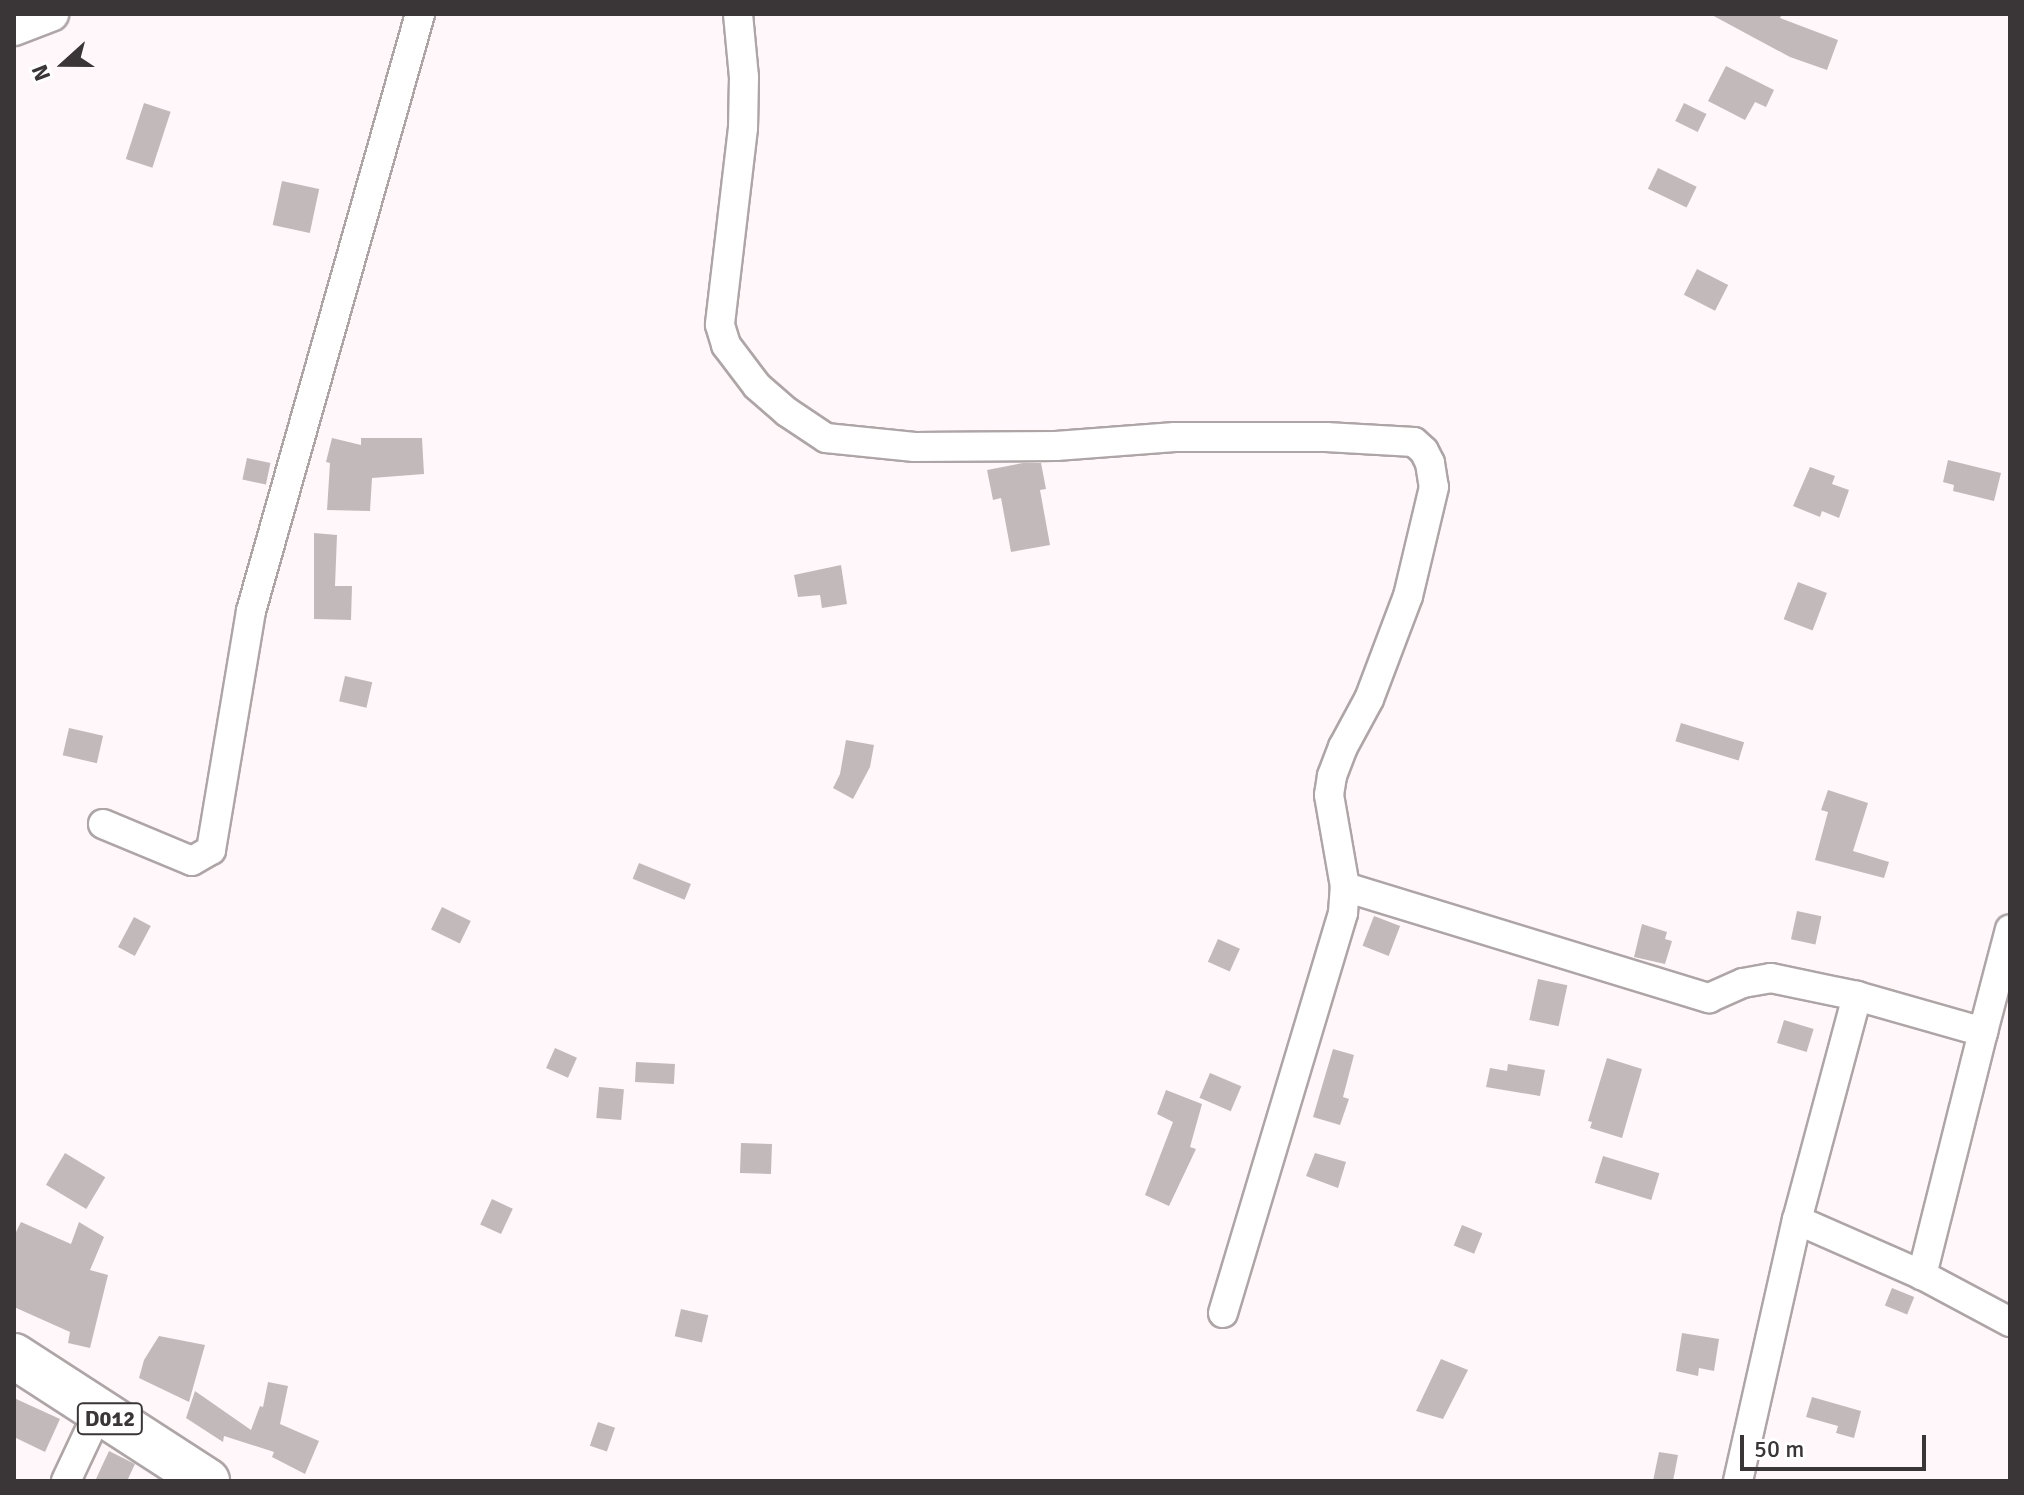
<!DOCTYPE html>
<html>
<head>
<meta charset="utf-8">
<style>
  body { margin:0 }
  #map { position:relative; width:2024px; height:1495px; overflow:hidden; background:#fff7f9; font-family:Signika,sans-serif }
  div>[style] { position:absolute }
  .building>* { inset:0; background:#c2b9bb; transform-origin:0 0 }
  .roads { filter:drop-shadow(2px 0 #aea5a7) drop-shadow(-2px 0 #aea5a7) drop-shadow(0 2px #aea5a7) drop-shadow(0 -2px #aea5a7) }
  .minor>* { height:28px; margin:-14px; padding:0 14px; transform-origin:14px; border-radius:14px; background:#fff }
  .tertiary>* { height:34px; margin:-17px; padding:0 17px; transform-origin:17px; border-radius:17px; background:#fff }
  .primary>* { height:44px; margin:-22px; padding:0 22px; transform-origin:22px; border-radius:22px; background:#fff }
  span { translate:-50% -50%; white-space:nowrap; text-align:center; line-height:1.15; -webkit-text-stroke:6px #fff; paint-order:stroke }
  .shield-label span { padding:2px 6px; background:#fff; border:2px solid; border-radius:6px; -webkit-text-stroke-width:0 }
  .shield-label { font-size:22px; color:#3a3637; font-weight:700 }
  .frame { position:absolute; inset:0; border:16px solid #3a3637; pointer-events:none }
  .north { position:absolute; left:24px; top:24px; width:80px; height:80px; -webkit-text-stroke:6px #fff; paint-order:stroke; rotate:249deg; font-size:22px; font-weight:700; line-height:32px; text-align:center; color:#3a3637 }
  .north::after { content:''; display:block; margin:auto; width:28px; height:36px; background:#3a3637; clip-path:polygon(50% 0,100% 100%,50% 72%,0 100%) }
  .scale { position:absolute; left:1740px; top:1435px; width:186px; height:36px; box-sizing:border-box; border:4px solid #3a3637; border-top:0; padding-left:10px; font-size:24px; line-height:28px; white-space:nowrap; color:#3a3637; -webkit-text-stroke:6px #fff; paint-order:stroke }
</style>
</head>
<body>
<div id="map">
  <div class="building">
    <div style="clip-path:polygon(1710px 14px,1782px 14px,1780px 18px,1838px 40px,1827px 70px,1790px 57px)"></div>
    <div style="clip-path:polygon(1726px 66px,1774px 90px,1766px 107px,1755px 102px,1745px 120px,1708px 101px)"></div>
    <div style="left:144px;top:103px;width:28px;height:59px;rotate:18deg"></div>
    <div style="left:1684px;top:103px;width:25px;height:20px;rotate:26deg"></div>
    <div style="left:1658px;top:168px;width:43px;height:23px;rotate:26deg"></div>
    <div style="left:282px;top:181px;width:38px;height:45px;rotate:12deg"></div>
    <div style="left:1697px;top:269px;width:35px;height:29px;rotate:27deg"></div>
    <div style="clip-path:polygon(332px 438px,361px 445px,361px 438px,422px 438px,424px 474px,372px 478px,370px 511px,327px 510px,330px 463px,326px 462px)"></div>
    <div style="left:247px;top:458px;width:24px;height:22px;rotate:12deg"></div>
    <div style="clip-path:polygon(1948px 460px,2001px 473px,1994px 501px,1953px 491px,1954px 485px,1943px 482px)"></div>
    <div style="clip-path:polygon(1023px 463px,1041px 463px,1046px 489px,1040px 490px,1050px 545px,1011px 552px,1001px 498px,993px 500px,987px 470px)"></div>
    <div style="clip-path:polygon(1810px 467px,1835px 476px,1832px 484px,1849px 490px,1839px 518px,1822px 511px,1820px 517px,1793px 506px)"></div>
    <div style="clip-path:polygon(314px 533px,337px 535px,335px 586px,352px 586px,351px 620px,314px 619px)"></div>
    <div style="clip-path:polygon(841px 565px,847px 604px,822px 608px,820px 595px,798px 597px,794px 575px)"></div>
    <div style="left:1798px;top:582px;width:31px;height:40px;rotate:21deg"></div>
    <div style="left:345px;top:676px;width:28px;height:26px;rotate:13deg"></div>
    <div style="left:1681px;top:723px;width:66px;height:19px;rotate:17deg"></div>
    <div style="left:69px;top:728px;width:35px;height:28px;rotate:13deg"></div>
    <div style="clip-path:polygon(846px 740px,874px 745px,870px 767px,853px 799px,833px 788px,840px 774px)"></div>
    <div style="clip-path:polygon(1828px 790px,1868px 803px,1853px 851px,1889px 862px,1884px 878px,1815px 860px,1828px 812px,1821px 810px)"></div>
    <div style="left:639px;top:863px;width:56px;height:17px;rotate:22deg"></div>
    <div style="left:442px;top:907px;width:32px;height:25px;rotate:26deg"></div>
    <div style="left:1797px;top:911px;width:25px;height:29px;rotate:12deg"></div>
    <div style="left:1374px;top:916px;width:28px;height:32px;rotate:21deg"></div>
    <div style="left:134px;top:917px;width:19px;height:34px;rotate:28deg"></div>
    <div style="clip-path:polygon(1642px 924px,1667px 932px,1665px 939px,1672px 941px,1665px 964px,1634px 957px)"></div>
    <div style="left:1218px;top:939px;width:24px;height:25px;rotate:24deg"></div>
    <div style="left:1538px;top:979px;width:30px;height:42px;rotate:12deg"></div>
    <div style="left:1784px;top:1020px;width:31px;height:24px;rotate:17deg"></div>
    <div style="left:555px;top:1048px;width:24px;height:22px;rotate:24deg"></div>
    <div style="clip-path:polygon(1333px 1049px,1354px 1055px,1343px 1097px,1349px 1099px,1340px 1125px,1313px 1117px)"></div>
    <div style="clip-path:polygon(1607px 1058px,1642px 1069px,1622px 1138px,1590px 1128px,1592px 1122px,1588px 1121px)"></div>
    <div style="left:636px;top:1062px;width:39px;height:20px;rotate:3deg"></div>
    <div style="clip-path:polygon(1508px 1064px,1545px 1070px,1540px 1096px,1486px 1087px,1490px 1068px,1507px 1071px)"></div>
    <div style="left:1210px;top:1073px;width:34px;height:27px;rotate:23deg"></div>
    <div style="left:599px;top:1087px;width:25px;height:31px;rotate:5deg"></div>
    <div style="clip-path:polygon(1166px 1090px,1202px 1104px,1190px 1147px,1196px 1149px,1169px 1206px,1145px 1195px,1173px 1122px,1157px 1114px)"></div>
    <div style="left:741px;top:1143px;width:31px;height:30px;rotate:2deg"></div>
    <div style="left:65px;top:1153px;width:47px;height:37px;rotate:31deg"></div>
    <div style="clip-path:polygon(1315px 1153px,1346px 1162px,1338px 1188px,1306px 1176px)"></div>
    <div style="left:1603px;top:1156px;width:59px;height:28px;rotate:17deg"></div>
    <div style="left:492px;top:1199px;width:23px;height:28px;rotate:25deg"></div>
    <div style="clip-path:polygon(21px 1222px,71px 1244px,79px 1222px,104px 1237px,90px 1270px,108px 1275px,90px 1348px,68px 1343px,70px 1332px,14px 1307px,14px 1236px)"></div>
    <div style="left:1462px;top:1225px;width:22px;height:22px;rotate:22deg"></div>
    <div style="left:1892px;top:1288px;width:24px;height:19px;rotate:22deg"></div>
    <div style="left:681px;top:1309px;width:28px;height:28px;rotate:13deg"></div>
    <div style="clip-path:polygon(1682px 1333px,1719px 1339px,1714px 1371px,1699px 1368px,1698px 1376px,1676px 1371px)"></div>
    <div style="clip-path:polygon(159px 1336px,205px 1345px,189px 1402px,139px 1378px,144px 1360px)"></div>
    <div style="clip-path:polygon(1441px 1359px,1468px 1370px,1443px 1419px,1416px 1411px)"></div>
    <div style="clip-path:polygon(268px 1382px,288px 1386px,280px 1424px,319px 1441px,305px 1474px,272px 1457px,274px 1452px,224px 1436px,223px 1442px,186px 1418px,195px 1391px,251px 1430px,260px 1406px,263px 1407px)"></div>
    <div style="clip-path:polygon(1812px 1397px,1861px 1411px,1854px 1438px,1836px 1433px,1838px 1426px,1806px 1417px)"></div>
    <div style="clip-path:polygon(14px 1398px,60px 1419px,45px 1452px,14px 1437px)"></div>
    <div style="left:598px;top:1422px;width:18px;height:25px;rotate:19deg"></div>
    <div style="clip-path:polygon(109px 1451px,135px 1464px,127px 1481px,95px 1481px)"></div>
    <div style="clip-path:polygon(1659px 1452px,1678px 1455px,1673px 1481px,1653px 1481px)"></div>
  </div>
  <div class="roads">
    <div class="minor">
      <div style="left:738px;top:14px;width:63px;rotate:84.6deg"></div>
      <div style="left:744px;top:77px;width:51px;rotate:91.1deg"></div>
      <div style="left:743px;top:128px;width:198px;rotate:96.7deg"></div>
      <div style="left:720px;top:325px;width:21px;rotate:73deg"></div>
      <div style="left:726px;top:345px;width:51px;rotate:52.9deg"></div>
      <div style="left:757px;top:386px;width:40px;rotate:41deg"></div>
      <div style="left:787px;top:412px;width:47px;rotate:33.7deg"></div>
      <div style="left:826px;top:438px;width:89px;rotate:5.8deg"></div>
      <div style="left:915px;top:447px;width:141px;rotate:-0.4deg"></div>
      <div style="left:1056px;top:446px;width:119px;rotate:-4.3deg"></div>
      <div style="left:1175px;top:437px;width:151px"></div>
      <div style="left:1326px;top:437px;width:88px;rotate:3.3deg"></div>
      <div style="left:1414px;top:442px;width:13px;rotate:42deg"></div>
      <div style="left:1424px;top:451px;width:13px;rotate:63deg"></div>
      <div style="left:1430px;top:463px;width:24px;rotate:81deg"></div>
      <div style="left:1434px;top:487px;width:112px;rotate:103.4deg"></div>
      <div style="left:1408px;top:596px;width:110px;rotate:110.7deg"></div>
      <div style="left:1369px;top:699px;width:55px;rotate:118.4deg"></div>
      <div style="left:1343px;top:747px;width:31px;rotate:111deg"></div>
      <div style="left:1332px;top:776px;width:19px;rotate:99deg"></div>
      <div style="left:1329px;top:795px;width:93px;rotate:80.1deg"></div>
      <div style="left:103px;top:824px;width:96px;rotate:22.6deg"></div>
      <div style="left:192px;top:861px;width:22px;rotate:-30deg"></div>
      <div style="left:211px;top:850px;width:242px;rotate:-80.5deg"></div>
      <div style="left:251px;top:611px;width:620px;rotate:-74.19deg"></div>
      <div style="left:1983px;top:1032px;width:106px;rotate:-75.3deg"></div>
      <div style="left:1797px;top:1220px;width:232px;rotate:-75deg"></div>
      <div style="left:1857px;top:996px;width:131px;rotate:15.9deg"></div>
      <div style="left:1983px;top:1032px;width:251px;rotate:104.1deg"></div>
      <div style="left:1223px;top:1313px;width:418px;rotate:-73.3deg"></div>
      <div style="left:1343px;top:913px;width:26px;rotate:-86deg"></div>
      <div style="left:1345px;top:887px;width:381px;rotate:17deg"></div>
      <div style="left:1709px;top:998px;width:37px;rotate:-24deg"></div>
      <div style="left:1743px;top:983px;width:28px;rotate:-10deg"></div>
      <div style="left:1771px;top:978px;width:88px;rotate:11.8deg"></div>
      <div style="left:66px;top:1481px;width:77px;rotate:-64.8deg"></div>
      <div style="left:1738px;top:1481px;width:268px;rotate:-77.3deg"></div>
      <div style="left:1797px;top:1220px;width:137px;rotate:23.7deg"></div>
      <div style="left:1922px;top:1275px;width:100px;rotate:28.1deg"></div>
    </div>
    <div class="tertiary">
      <div style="left:14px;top:28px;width:40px;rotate:-21deg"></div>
    </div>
    <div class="primary">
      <div style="left:14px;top:1356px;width:230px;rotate:32.9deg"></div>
    </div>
  </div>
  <div class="shield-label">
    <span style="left:110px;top:1419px">D012</span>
  </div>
  <div class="frame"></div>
  <div class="north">N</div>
  <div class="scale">50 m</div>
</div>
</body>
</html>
